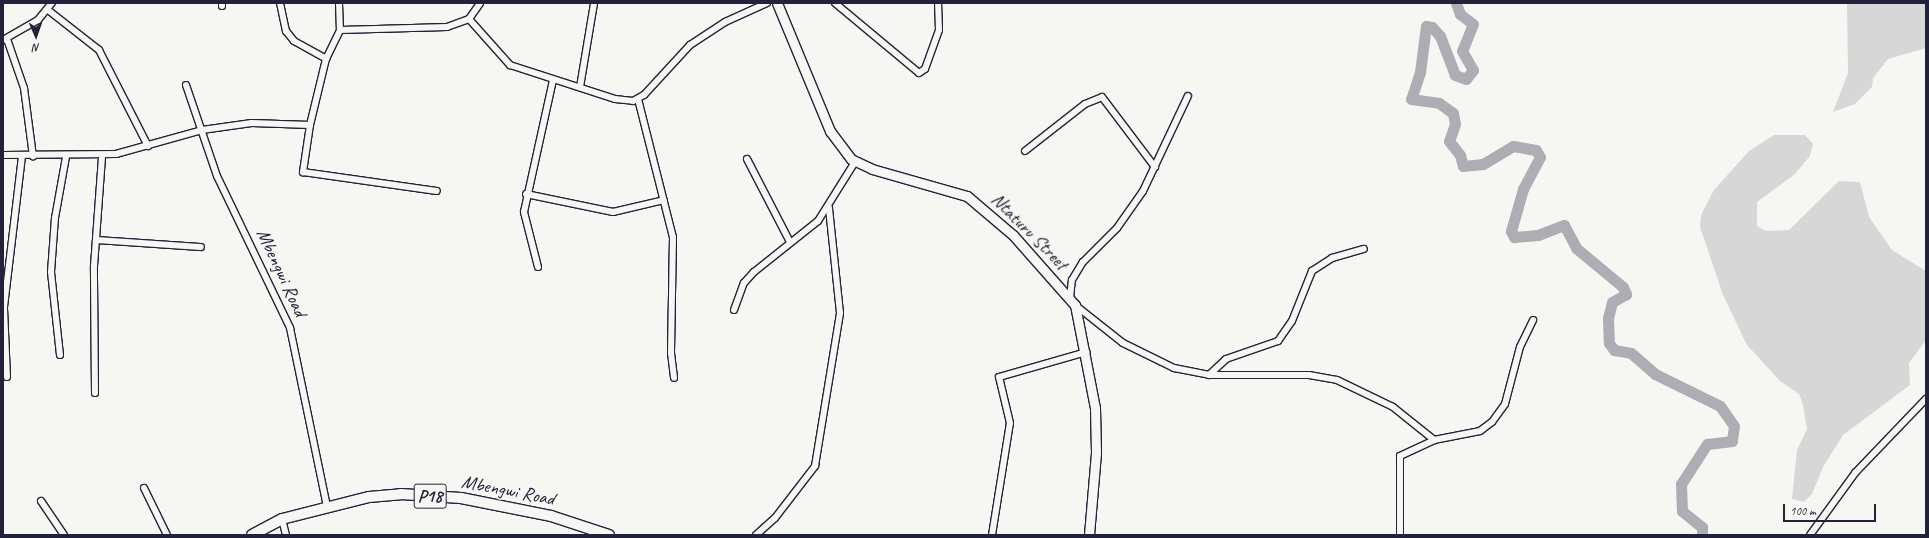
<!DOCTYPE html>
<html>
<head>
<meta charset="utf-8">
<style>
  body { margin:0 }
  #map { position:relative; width:1929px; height:538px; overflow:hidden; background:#f6f6f2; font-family:Caveat,sans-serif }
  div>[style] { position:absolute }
  .green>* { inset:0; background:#d7d7d7 }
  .river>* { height:11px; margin:-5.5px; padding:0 5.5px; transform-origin:5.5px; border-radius:5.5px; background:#adadb3 }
  .roads { filter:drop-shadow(1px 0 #22223b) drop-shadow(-1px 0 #22223b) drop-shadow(0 1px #22223b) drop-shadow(0 -1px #22223b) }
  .street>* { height:6px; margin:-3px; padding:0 3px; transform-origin:3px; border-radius:3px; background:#f6f6f2 }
  .secondary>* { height:9px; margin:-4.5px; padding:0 4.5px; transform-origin:4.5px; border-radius:4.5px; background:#f6f6f2 }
  .primary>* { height:10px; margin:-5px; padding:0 5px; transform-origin:5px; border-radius:5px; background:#f6f6f2 }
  span { translate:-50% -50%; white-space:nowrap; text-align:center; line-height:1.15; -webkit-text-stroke:3px #f6f6f2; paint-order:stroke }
  .shield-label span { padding:1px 3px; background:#f6f6f2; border:1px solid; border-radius:3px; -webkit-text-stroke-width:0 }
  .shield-label { font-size:18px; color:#22223b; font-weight:700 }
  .street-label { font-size:19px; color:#22223b }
  .frame { position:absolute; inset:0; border:4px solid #22223b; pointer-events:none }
  .north { position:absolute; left:16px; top:16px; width:40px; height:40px; -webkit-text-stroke:3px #f6f6f2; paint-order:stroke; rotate:178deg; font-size:11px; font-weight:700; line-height:16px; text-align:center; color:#22223b }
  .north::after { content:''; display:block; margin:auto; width:14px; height:18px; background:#22223b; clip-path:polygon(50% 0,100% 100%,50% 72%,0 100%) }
  .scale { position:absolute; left:1783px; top:504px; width:93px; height:18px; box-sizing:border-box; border:2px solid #22223b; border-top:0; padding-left:5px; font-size:12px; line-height:14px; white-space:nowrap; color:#22223b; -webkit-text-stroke:3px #f6f6f2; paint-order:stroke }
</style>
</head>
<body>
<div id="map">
  <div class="green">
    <div style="clip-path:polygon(1847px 3px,1926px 3px,1926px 48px,1888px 59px,1873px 78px,1872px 87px,1855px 104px,1833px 112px,1848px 73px)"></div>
    <div style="clip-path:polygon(1774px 135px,1805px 135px,1813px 144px,1810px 156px,1795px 174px,1757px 202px,1757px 226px,1766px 231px,1789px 230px,1839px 181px,1860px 182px,1869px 217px,1892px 250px,1926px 271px,1926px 340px,1909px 363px,1910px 385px,1843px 435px,1823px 467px,1812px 494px,1804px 502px,1792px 499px,1797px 450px,1807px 429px,1803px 405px,1799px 394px,1780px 381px,1747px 345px,1723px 295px,1700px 227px,1701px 215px,1714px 190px,1749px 151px)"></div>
  </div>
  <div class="river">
    <div style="left:1456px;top:3px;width:12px;rotate:70deg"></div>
    <div style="left:1460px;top:14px;width:16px;rotate:38deg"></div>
    <div style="left:1473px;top:24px;width:29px;rotate:112deg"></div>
    <div style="left:1462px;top:51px;width:22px;rotate:60deg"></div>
    <div style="left:1473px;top:70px;width:11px;rotate:128deg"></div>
    <div style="left:1466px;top:79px;width:12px;rotate:-160deg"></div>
    <div style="left:1455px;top:75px;width:42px;rotate:-111deg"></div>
    <div style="left:1440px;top:36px;width:12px;rotate:-132deg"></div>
    <div style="left:1432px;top:27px;width:6px;rotate:-171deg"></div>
    <div style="left:1426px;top:26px;width:46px;rotate:97.4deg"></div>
    <div style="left:1420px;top:72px;width:28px;rotate:108deg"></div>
    <div style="left:1411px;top:99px;width:28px;rotate:8deg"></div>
    <div style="left:1439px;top:103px;width:17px;rotate:36deg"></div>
    <div style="left:1453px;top:113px;width:11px;rotate:80deg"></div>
    <div style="left:1455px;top:124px;width:18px;rotate:109deg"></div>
    <div style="left:1449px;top:141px;width:18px;rotate:52deg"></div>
    <div style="left:1460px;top:155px;width:11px;rotate:75deg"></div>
    <div style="left:1463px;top:166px;width:20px;rotate:-6deg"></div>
    <div style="left:1483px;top:164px;width:35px;rotate:-31deg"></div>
    <div style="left:1513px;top:146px;width:23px;rotate:10deg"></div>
    <div style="left:1536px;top:150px;width:8px;rotate:60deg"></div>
    <div style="left:1540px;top:157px;width:36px;rotate:118deg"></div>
    <div style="left:1523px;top:189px;width:44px;rotate:105.9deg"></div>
    <div style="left:1511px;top:231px;width:7px;rotate:63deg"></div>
    <div style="left:1514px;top:237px;width:24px;rotate:-5deg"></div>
    <div style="left:1538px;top:235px;width:28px;rotate:-21deg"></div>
    <div style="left:1564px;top:225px;width:26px;rotate:62deg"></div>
    <div style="left:1576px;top:248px;width:61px;rotate:39.7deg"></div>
    <div style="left:1623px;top:287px;width:8px;rotate:67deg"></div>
    <div style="left:1626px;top:294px;width:16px;rotate:150deg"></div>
    <div style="left:1612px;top:302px;width:16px;rotate:104deg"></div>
    <div style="left:1608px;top:318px;width:25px;rotate:88deg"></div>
    <div style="left:1609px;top:343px;width:9px;rotate:54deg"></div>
    <div style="left:1614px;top:350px;width:17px;rotate:10deg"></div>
    <div style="left:1631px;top:353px;width:32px;rotate:41deg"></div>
    <div style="left:1655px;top:374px;width:72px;rotate:26.2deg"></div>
    <div style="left:1720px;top:406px;width:24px;rotate:55deg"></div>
    <div style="left:1734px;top:426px;width:15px;rotate:98deg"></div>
    <div style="left:1732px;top:441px;width:25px;rotate:173deg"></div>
    <div style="left:1707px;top:444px;width:48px;rotate:123deg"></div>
    <div style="left:1681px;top:484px;width:27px;rotate:88deg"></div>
    <div style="left:1682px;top:511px;width:26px;rotate:39deg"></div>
    <div style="left:1702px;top:527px;width:8px;rotate:90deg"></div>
  </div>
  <div class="roads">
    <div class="street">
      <div style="left:222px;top:3px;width:3px;rotate:90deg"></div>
      <div style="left:280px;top:3px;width:29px;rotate:78deg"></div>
      <div style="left:286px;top:31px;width:13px;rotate:51deg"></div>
      <div style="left:294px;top:41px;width:37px;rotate:29deg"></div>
      <div style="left:339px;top:3px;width:27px;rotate:88deg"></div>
      <div style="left:835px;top:3px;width:109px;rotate:39.8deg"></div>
      <div style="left:919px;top:73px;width:7px;rotate:-34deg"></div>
      <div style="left:925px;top:69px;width:41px;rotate:-70.3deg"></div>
      <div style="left:939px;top:30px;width:27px;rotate:-92deg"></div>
      <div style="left:48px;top:10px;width:65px;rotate:38.1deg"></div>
      <div style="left:99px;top:50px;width:108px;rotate:63deg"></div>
      <div style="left:469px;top:19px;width:62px;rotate:48.3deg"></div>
      <div style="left:510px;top:65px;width:110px;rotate:17.9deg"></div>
      <div style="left:615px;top:99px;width:18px;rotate:6deg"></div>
      <div style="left:633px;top:101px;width:13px;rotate:-29deg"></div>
      <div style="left:644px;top:95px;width:68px;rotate:-47.4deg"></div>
      <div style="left:690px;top:45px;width:42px;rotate:-33.3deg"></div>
      <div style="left:725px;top:22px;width:46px;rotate:-24.3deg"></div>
      <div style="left:7px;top:39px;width:52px;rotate:70.9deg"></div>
      <div style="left:24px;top:88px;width:69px;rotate:82.5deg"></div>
      <div style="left:3px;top:40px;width:40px;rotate:-29.7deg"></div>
      <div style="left:38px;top:20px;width:22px;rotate:-51deg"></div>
      <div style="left:186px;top:85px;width:96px;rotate:71.2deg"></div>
      <div style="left:217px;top:176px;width:169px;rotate:64.3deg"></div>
      <div style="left:290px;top:328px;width:183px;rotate:78.3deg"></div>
      <div style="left:580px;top:87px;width:85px;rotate:-80.5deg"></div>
      <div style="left:638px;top:99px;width:142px;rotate:75.8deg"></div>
      <div style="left:673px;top:237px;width:116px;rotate:91deg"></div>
      <div style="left:671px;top:353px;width:25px;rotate:83deg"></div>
      <div style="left:310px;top:125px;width:48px;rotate:98.5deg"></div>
      <div style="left:303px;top:172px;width:135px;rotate:8.1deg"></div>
      <div style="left:1025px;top:151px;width:76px;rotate:-38.1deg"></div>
      <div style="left:1085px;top:104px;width:18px;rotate:-22deg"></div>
      <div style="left:1102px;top:97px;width:88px;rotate:52.9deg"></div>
      <div style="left:3px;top:155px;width:113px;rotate:-0.5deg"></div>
      <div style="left:116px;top:154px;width:89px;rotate:-15.6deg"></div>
      <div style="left:202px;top:130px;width:50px;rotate:-8deg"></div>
      <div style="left:252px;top:123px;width:58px;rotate:2deg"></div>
      <div style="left:310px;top:125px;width:68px;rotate:-76.4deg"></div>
      <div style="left:326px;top:59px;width:32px;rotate:-64deg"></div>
      <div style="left:340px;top:30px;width:107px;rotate:-1.6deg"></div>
      <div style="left:447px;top:27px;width:23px;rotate:-20deg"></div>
      <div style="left:469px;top:19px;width:19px;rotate:-55deg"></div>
      <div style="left:747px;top:159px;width:93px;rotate:62.6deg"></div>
      <div style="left:526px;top:194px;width:89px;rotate:11.7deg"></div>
      <div style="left:613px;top:212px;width:52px;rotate:-13.2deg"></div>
      <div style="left:96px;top:240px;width:105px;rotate:3.8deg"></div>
      <div style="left:538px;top:267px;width:57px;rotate:-104.3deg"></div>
      <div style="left:524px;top:212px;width:135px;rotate:-77.6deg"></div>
      <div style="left:1070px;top:298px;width:18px;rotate:-84deg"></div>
      <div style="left:1072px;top:280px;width:21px;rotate:-59deg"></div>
      <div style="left:1083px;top:262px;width:48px;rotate:-45deg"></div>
      <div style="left:1117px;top:228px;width:45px;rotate:-54.9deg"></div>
      <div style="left:1143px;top:191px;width:105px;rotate:-64.7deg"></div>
      <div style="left:1075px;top:305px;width:61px;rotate:38.4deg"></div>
      <div style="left:1123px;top:343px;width:57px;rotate:26.1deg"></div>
      <div style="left:1174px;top:368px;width:36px;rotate:11deg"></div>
      <div style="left:1209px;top:375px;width:100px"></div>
      <div style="left:1309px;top:375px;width:28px;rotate:10deg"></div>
      <div style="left:1337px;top:380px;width:62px;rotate:25.7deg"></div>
      <div style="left:1393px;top:407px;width:53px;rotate:38.8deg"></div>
      <div style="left:734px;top:310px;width:29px;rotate:-70deg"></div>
      <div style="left:744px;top:283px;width:15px;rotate:-48deg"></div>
      <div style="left:754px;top:272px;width:82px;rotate:-38.6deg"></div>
      <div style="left:818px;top:221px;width:70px;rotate:-57.9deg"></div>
      <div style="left:60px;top:355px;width:83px;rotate:-96.2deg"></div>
      <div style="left:51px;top:272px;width:54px;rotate:-85.8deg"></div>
      <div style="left:55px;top:218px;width:62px;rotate:-79.8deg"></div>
      <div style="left:1209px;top:375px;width:23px;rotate:-43deg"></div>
      <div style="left:1226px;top:359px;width:55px;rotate:-19.1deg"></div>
      <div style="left:1278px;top:341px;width:24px;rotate:-55deg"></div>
      <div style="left:1292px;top:321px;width:54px;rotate:-68.2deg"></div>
      <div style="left:1312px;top:271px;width:24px;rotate:-33deg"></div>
      <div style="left:1332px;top:258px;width:33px;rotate:-16deg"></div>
      <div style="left:7px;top:377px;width:70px;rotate:-92.5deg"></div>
      <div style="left:4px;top:307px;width:153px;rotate:-83.2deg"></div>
      <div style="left:95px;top:393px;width:127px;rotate:-90.5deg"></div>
      <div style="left:94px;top:266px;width:110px;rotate:-85.8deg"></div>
      <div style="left:144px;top:488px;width:52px;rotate:63.9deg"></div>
      <div style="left:41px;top:501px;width:41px;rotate:55.9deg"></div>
      <div style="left:282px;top:519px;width:16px;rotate:76deg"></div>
      <div style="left:756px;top:535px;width:25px;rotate:-42deg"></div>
      <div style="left:775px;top:518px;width:66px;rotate:-52.4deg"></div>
      <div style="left:815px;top:466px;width:155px;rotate:-80.7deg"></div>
      <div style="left:840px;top:313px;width:106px;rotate:-96deg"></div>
      <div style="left:992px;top:535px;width:113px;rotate:-80.9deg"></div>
      <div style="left:1010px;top:423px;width:47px;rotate:-103.4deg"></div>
      <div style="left:999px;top:377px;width:91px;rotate:-16deg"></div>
      <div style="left:1400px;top:535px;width:79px;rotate:-90deg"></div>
      <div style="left:1400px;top:456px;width:38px;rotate:-25deg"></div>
      <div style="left:1434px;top:440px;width:47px;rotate:-11.1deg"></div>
      <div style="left:1480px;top:431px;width:15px;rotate:-37deg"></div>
      <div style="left:1492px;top:422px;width:22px;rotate:-54deg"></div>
      <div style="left:1505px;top:404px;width:59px;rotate:-75.3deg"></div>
      <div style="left:1520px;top:347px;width:30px;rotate:-64deg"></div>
      <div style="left:1810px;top:535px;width:77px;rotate:-54deg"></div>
      <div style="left:1855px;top:473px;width:103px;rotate:-46.2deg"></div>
    </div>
    <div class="secondary">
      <div style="left:777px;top:3px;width:139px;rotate:67.5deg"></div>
      <div style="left:830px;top:131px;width:35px;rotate:53deg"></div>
      <div style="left:851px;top:159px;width:23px;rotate:25deg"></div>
      <div style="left:872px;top:169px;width:99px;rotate:15.9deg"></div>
      <div style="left:967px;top:196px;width:60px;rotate:40.3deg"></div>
      <div style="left:1013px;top:235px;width:94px;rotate:48.5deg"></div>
      <div style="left:1075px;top:305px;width:105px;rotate:79deg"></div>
      <div style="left:1095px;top:408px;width:45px;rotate:88.7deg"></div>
      <div style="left:1096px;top:453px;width:82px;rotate:94.9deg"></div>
    </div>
    <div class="primary">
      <div style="left:252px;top:535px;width:34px;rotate:-28deg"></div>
      <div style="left:282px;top:519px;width:90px;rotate:-14.2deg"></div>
      <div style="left:369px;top:497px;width:32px;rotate:-5deg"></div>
      <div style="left:401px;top:494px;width:60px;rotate:3.8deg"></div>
      <div style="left:461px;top:498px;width:92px;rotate:11.3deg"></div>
      <div style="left:551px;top:516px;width:61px;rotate:18.1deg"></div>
    </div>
  </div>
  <div class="shield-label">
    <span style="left:430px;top:496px">P18</span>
  </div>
  <div class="street-label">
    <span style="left:1029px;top:232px;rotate:45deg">Ntaturu Street</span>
    <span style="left:281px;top:273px;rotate:65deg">Mbengwi Road</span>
    <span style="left:508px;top:491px;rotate:11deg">Mbengwi Road</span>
  </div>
  <div class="frame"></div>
  <div class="north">N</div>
  <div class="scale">100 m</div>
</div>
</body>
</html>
